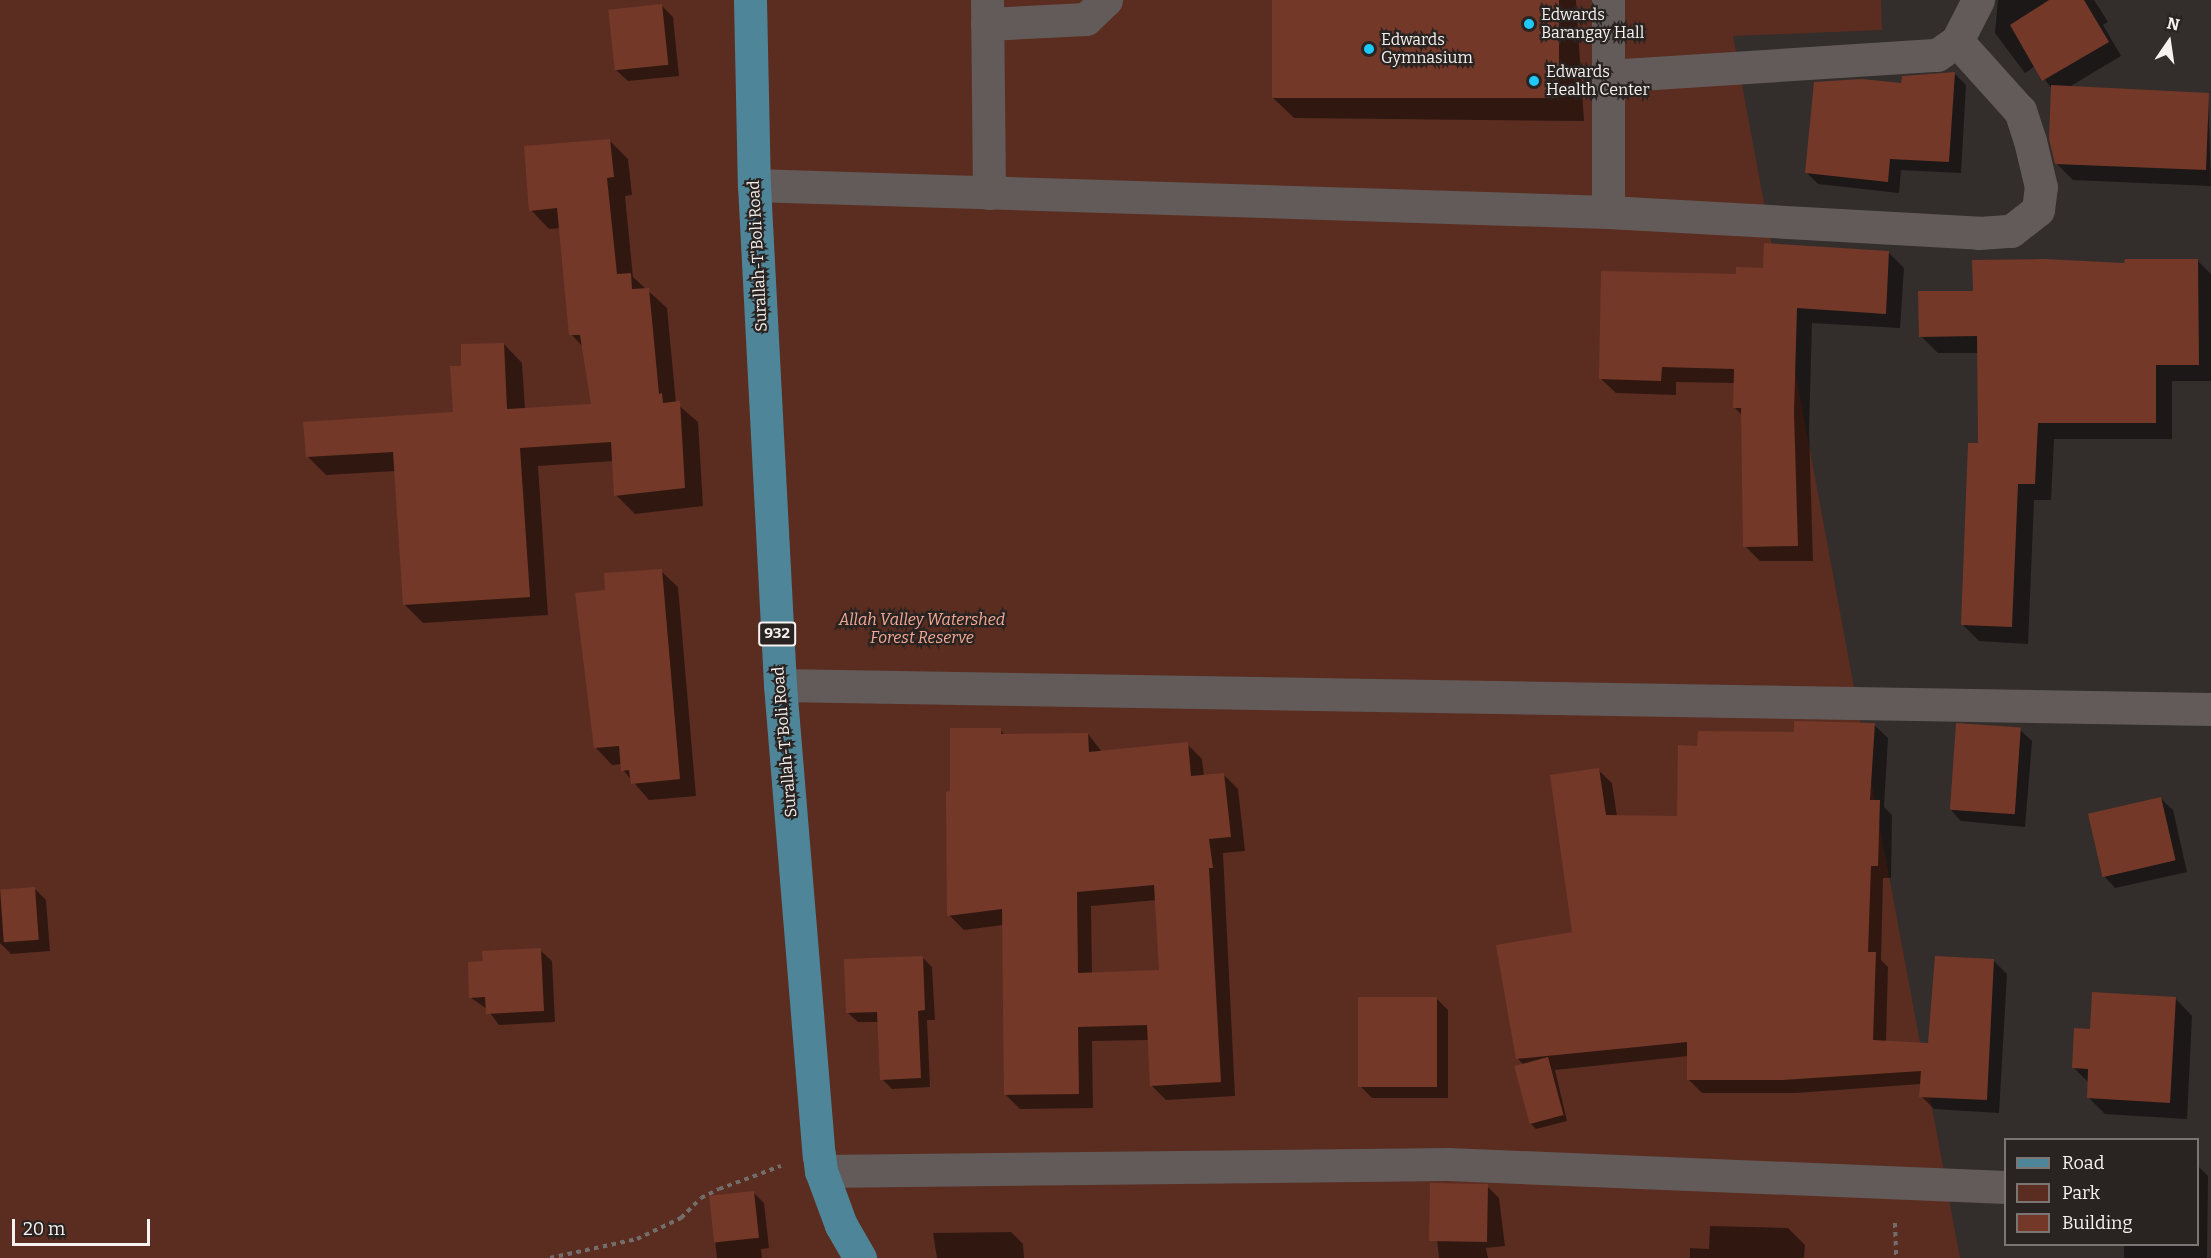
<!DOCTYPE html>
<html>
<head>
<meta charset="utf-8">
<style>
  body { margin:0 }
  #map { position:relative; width:2211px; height:1258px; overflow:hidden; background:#332d2b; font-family:Bitter,serif }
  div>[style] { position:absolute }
  .green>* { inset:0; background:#5b2d21 }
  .shadow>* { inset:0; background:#0007 }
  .building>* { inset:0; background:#743829; transform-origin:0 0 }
  .path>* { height:4px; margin-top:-2px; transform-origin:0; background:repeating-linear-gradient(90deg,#736e6c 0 4.5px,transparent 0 9px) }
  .minor>* { height:33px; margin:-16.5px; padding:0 16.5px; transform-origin:16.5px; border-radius:16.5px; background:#625b59 }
  .primary>* { height:33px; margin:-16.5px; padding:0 16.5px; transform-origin:16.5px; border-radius:16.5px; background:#4e8599 }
  .dots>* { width:16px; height:16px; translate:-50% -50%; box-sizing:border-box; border:3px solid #292321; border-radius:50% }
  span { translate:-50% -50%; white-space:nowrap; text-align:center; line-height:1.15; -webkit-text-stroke:4.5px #292321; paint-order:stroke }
  .shield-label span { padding:2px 4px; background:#292321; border:2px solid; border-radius:4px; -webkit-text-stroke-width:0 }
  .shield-label { font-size:15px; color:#f6f2f0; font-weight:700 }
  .poi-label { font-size:16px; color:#f6f2f0 }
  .left { translate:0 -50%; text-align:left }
  .street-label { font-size:16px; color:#f6f2f0 }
  .park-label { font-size:16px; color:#f5a995; font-style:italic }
  .legend { position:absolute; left:2004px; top:1138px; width:195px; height:108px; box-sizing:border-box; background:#292321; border:2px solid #7b7674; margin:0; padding:8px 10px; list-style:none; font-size:18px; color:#f6f2f0 }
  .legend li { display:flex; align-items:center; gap:12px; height:30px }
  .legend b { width:30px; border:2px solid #7b7674 }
  .north { position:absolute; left:2139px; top:12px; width:60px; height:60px; -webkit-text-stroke:4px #292321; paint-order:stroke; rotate:13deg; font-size:16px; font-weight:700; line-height:24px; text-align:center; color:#f6f2f0 }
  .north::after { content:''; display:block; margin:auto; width:21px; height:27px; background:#f6f2f0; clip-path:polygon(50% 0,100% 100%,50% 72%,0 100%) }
  .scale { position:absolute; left:12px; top:1219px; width:138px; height:27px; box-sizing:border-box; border:3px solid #f6f2f0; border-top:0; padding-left:8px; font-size:18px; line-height:21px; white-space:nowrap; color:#f6f2f0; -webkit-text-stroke:4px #292321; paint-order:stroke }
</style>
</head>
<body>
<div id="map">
  <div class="green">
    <div style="clip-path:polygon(0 0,1881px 0,1882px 30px,1733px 36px,1960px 1258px,0 1258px)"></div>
  </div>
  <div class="shadow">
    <div style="clip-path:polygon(1273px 0,1576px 0,1584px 121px,1294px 118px,1273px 98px)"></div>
    <div style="clip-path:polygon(1998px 0,2094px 0,2108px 22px,2103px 25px,2121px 56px,2069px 87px,2208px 94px,2211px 186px,2073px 180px,2056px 163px,2052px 89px,2035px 66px,2025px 73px,1995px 33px)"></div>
    <div style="clip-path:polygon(661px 5px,673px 17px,679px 76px,628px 81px,616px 70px)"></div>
    <div style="clip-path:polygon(1955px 74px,1966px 85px,1961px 173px,1901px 170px,1899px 193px,1818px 184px,1806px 172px,1903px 85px)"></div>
    <div style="clip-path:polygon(609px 140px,628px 159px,632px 195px,625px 196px,633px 277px,667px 308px,676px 403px,698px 422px,703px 506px,635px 514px,616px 495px,614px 461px,538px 466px,548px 615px,423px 623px,404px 604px,396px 471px,326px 475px,307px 456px,455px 414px,463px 367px,504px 344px,522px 363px,525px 409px,593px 405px,584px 348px,571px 334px,561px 228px,549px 229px,531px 210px)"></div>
    <div style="clip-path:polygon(1888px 252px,1904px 268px,1900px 328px,1812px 323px,1809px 429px,1813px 561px,1760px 561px,1745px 546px,1743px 416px,1735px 408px,1735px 383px,1676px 382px,1676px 395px,1616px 393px,1600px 378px,1737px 276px)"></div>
    <div style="clip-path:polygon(2198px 261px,2211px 274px,2211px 381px,2172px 381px,2172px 439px,2054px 439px,2051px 500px,2034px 500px,2028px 644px,1979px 641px,1962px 624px,1980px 445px,1978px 353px,1938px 353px,1921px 336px,1975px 292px,2126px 265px)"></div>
    <div style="clip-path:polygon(661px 571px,678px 587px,696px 796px,649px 800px,623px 770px,622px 764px,612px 765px,596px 748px,607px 591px)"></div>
    <div style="clip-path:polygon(1874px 725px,1888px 738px,1884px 807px,1892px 815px,1891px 878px,1883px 878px,1881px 960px,1888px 967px,1886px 1042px,1929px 1045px,1993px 960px,2007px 974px,1999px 1113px,1934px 1109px,1921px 1096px,1921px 1084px,1796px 1093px,1702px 1093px,1688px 1079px,1688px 1056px,1555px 1070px,1567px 1121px,1536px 1129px,1530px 1123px,1524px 1065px,1518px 1059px,1574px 933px,1598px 770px,1612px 783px,1617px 816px,1679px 818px,1699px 747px)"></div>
    <div style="clip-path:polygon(evenodd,1000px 730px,1006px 736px,1088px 734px,1102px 752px,1187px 744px,1202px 759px,1204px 776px,1223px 774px,1238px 789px,1245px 851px,1223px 853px,1235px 1096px,1166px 1100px,1151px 1085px,1149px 1040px,1092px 1041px,1093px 1108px,1020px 1109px,1005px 1094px,1003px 925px,964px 930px,949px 915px,952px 793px,1000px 730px,1157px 900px,1161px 971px,1092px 974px,1091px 906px,1157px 900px)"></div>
    <div style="clip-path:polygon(2020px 730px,2032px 741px,2025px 827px,1961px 821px,1950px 809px)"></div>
    <div style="clip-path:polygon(2161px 799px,2173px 810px,2187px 872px,2115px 888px,2104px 876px)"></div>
    <div style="clip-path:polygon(34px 888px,46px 900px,50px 951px,11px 954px,0 943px,0 890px)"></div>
    <div style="clip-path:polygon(540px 950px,552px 961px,555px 1022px,499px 1025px,487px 1009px,471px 998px,484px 963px)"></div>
    <div style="clip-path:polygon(922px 957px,932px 967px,935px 1020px,927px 1020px,930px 1087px,892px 1089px,882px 1079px,879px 1022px,858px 1022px,848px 1013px)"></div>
    <div style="clip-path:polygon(1436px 998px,1448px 1010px,1448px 1098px,1372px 1098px,1360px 1086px)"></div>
    <div style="clip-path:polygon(2175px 998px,2192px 1016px,2187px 1119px,2105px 1114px,2088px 1097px,2089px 1083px,2073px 1067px)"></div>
    <div style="clip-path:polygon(2198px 1166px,2208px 1176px,2207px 1258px,2124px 1258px,2124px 1244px,2198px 1244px)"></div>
    <div style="clip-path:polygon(1431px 1185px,1487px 1186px,1499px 1198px,1505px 1246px,1486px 1248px,1488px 1258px,1439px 1258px)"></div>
    <div style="clip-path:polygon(753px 1192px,764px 1203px,769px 1248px,761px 1249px,762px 1258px,717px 1258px,710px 1197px)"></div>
    <div style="clip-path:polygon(1710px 1226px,1788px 1228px,1805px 1245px,1804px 1258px,1690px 1258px,1690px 1248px,1709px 1249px)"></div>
    <div style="clip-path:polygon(1011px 1232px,1023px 1244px,1024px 1258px,937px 1258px,933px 1233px)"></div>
  </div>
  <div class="building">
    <div style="left:1272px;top:0;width:287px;height:98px"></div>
    <div style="clip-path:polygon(2049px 0,2084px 0,2109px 42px,2042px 81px,2010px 25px)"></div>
    <div style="left:662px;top:4px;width:61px;height:54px;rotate:84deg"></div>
    <div style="clip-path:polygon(1955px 72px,1949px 162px,1890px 159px,1888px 182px,1805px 173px,1814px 82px,1862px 79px,1901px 83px,1902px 76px)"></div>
    <div style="clip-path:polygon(2051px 85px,2209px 93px,2206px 170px,2055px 164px,2049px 139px)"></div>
    <div style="clip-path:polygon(610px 139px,614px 177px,607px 178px,617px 274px,631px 273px,632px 289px,649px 288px,659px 394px,662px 393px,663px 403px,680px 401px,685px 488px,614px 496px,611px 442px,520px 448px,530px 597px,403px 605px,393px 452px,306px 457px,303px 422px,453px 412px,450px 366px,461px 366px,461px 344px,504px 343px,507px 409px,591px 404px,580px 335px,569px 335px,557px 208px,529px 211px,524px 146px)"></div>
    <div style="clip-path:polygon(1764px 243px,1889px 251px,1886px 314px,1797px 308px,1794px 413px,1798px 546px,1743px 547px,1741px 408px,1733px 408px,1734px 369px,1662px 367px,1661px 381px,1599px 379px,1601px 271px,1736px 274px,1736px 267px,1763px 268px)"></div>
    <div style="clip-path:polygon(2044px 259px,2124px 263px,2125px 259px,2198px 259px,2199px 365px,2156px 365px,2156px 423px,2038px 423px,2035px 484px,2018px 484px,2012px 627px,1961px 625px,1968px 443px,1978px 443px,1977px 336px,1919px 337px,1918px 291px,1973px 291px,1972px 260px)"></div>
    <div style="clip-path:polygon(662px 569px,680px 779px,631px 784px,629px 770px,621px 771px,619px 746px,594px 748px,575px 593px,605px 590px,604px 573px)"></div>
    <div style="clip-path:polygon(1794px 721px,1875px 723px,1870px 800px,1880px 800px,1878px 866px,1871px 866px,1868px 952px,1876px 952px,1873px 1040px,1928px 1043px,1935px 956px,1994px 959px,1987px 1100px,1919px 1097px,1921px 1071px,1782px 1080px,1687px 1080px,1687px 1042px,1516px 1059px,1496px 945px,1572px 932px,1550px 775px,1599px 768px,1606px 815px,1677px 816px,1678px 745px,1697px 746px,1698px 731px,1794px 732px)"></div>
    <div style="left:1956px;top:723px;width:65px;height:87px;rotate:4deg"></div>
    <div style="clip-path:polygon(evenodd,950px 728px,1001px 728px,1001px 734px,1088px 733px,1089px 752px,1188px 742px,1191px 776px,1224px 773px,1231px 837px,1209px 839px,1213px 868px,1209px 868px,1221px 1082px,1150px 1086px,1147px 1025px,1078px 1027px,1079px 1094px,1004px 1095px,1002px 909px,947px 916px,946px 792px,950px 791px,950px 728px,1154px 885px,1159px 970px,1078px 973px,1077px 892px,1154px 885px)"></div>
    <div style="left:2161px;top:797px;width:65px;height:75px;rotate:77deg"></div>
    <div style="left:35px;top:887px;width:53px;height:35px;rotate:86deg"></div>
    <div style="clip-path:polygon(541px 948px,544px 1011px,486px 1014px,485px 997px,469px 998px,468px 962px,483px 961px,482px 951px)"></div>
    <div style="clip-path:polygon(923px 956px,925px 1010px,918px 1011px,921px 1078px,880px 1080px,877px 1012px,846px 1013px,844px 959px)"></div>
    <div style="clip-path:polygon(2092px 992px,2176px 997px,2170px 1103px,2087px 1098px,2088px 1069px,2072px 1068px,2074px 1028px,2090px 1029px)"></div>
    <div style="left:1358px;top:997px;width:79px;height:90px"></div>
    <div style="left:1548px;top:1057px;width:60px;height:35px;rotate:75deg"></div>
    <div style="left:1430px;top:1183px;width:58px;height:58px;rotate:1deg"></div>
    <div style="left:754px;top:1191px;width:47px;height:45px;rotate:84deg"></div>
  </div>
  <div class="path">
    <div style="left:1895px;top:1223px;width:35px;rotate:88deg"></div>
    <div style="left:550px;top:1258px;width:89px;rotate:-12.3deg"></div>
    <div style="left:637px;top:1239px;width:49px;rotate:-25.5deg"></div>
    <div style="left:681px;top:1218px;width:28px;rotate:-45deg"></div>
    <div style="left:701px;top:1198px;width:20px;rotate:-27deg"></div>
    <div style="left:719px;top:1189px;width:66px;rotate:-20.4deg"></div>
  </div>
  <div class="minor">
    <div style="left:987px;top:0;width:193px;rotate:89.4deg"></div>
    <div style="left:1608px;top:0;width:212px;rotate:90deg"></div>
    <div style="left:987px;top:24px;width:99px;rotate:-2.9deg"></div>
    <div style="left:1086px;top:19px;width:28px;rotate:-44deg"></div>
    <div style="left:1608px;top:76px;width:330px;rotate:-3.7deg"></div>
    <div style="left:1937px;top:55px;width:24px;rotate:-35deg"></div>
    <div style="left:1957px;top:41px;width:46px;rotate:-62.9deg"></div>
    <div style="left:754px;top:185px;width:854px;rotate:1.81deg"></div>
    <div style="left:1608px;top:212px;width:372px;rotate:3.2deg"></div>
    <div style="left:1979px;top:233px;width:32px;rotate:-4deg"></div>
    <div style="left:2011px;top:231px;width:34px;rotate:-38deg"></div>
    <div style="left:2038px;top:210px;width:23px;rotate:-83deg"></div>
    <div style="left:2041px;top:187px;width:47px;rotate:-103.4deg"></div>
    <div style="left:2030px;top:141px;width:32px;rotate:-108deg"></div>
    <div style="left:2020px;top:111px;width:94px;rotate:-132deg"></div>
    <div style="left:780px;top:685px;width:1431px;rotate:0.96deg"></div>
    <div style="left:821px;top:1171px;width:627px;rotate:-0.64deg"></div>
    <div style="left:1448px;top:1164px;width:558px;rotate:2.36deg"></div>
  </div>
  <div class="primary">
    <div style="left:750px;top:0;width:185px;rotate:88.8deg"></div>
    <div style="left:754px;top:185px;width:501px;rotate:87.02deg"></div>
    <div style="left:780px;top:685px;width:472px;rotate:85.3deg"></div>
    <div style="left:819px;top:1155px;width:16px;rotate:83deg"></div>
    <div style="left:821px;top:1171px;width:58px;rotate:69.7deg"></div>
    <div style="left:841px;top:1225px;width:38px;rotate:60deg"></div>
  </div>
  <div class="dots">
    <div style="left:1529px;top:24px;background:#1fc9fd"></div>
    <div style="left:1369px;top:49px;background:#1fc9fd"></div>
    <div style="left:1534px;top:81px;background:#1fc9fd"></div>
  </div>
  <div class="shield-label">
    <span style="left:777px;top:634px">932</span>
  </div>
  <div class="poi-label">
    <span class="left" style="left:1541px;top:24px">Edwards<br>Barangay Hall</span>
    <span class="left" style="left:1381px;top:49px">Edwards<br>Gymnasium</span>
    <span class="left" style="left:1546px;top:81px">Edwards<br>Health Center</span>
  </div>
  <div class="street-label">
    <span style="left:758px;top:256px;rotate:-93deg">Surallah-T'Boli Road</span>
    <span style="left:785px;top:742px;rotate:-95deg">Surallah-T'Boli Road</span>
  </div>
  <div class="park-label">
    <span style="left:922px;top:629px">Allah Valley Watershed<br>Forest Reserve</span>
  </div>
  <ul class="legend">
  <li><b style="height:8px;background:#4e8599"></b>Road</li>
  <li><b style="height:16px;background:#5b2d21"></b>Park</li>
  <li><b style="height:16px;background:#743829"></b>Building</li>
  </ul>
  <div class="north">N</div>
  <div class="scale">20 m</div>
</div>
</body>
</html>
